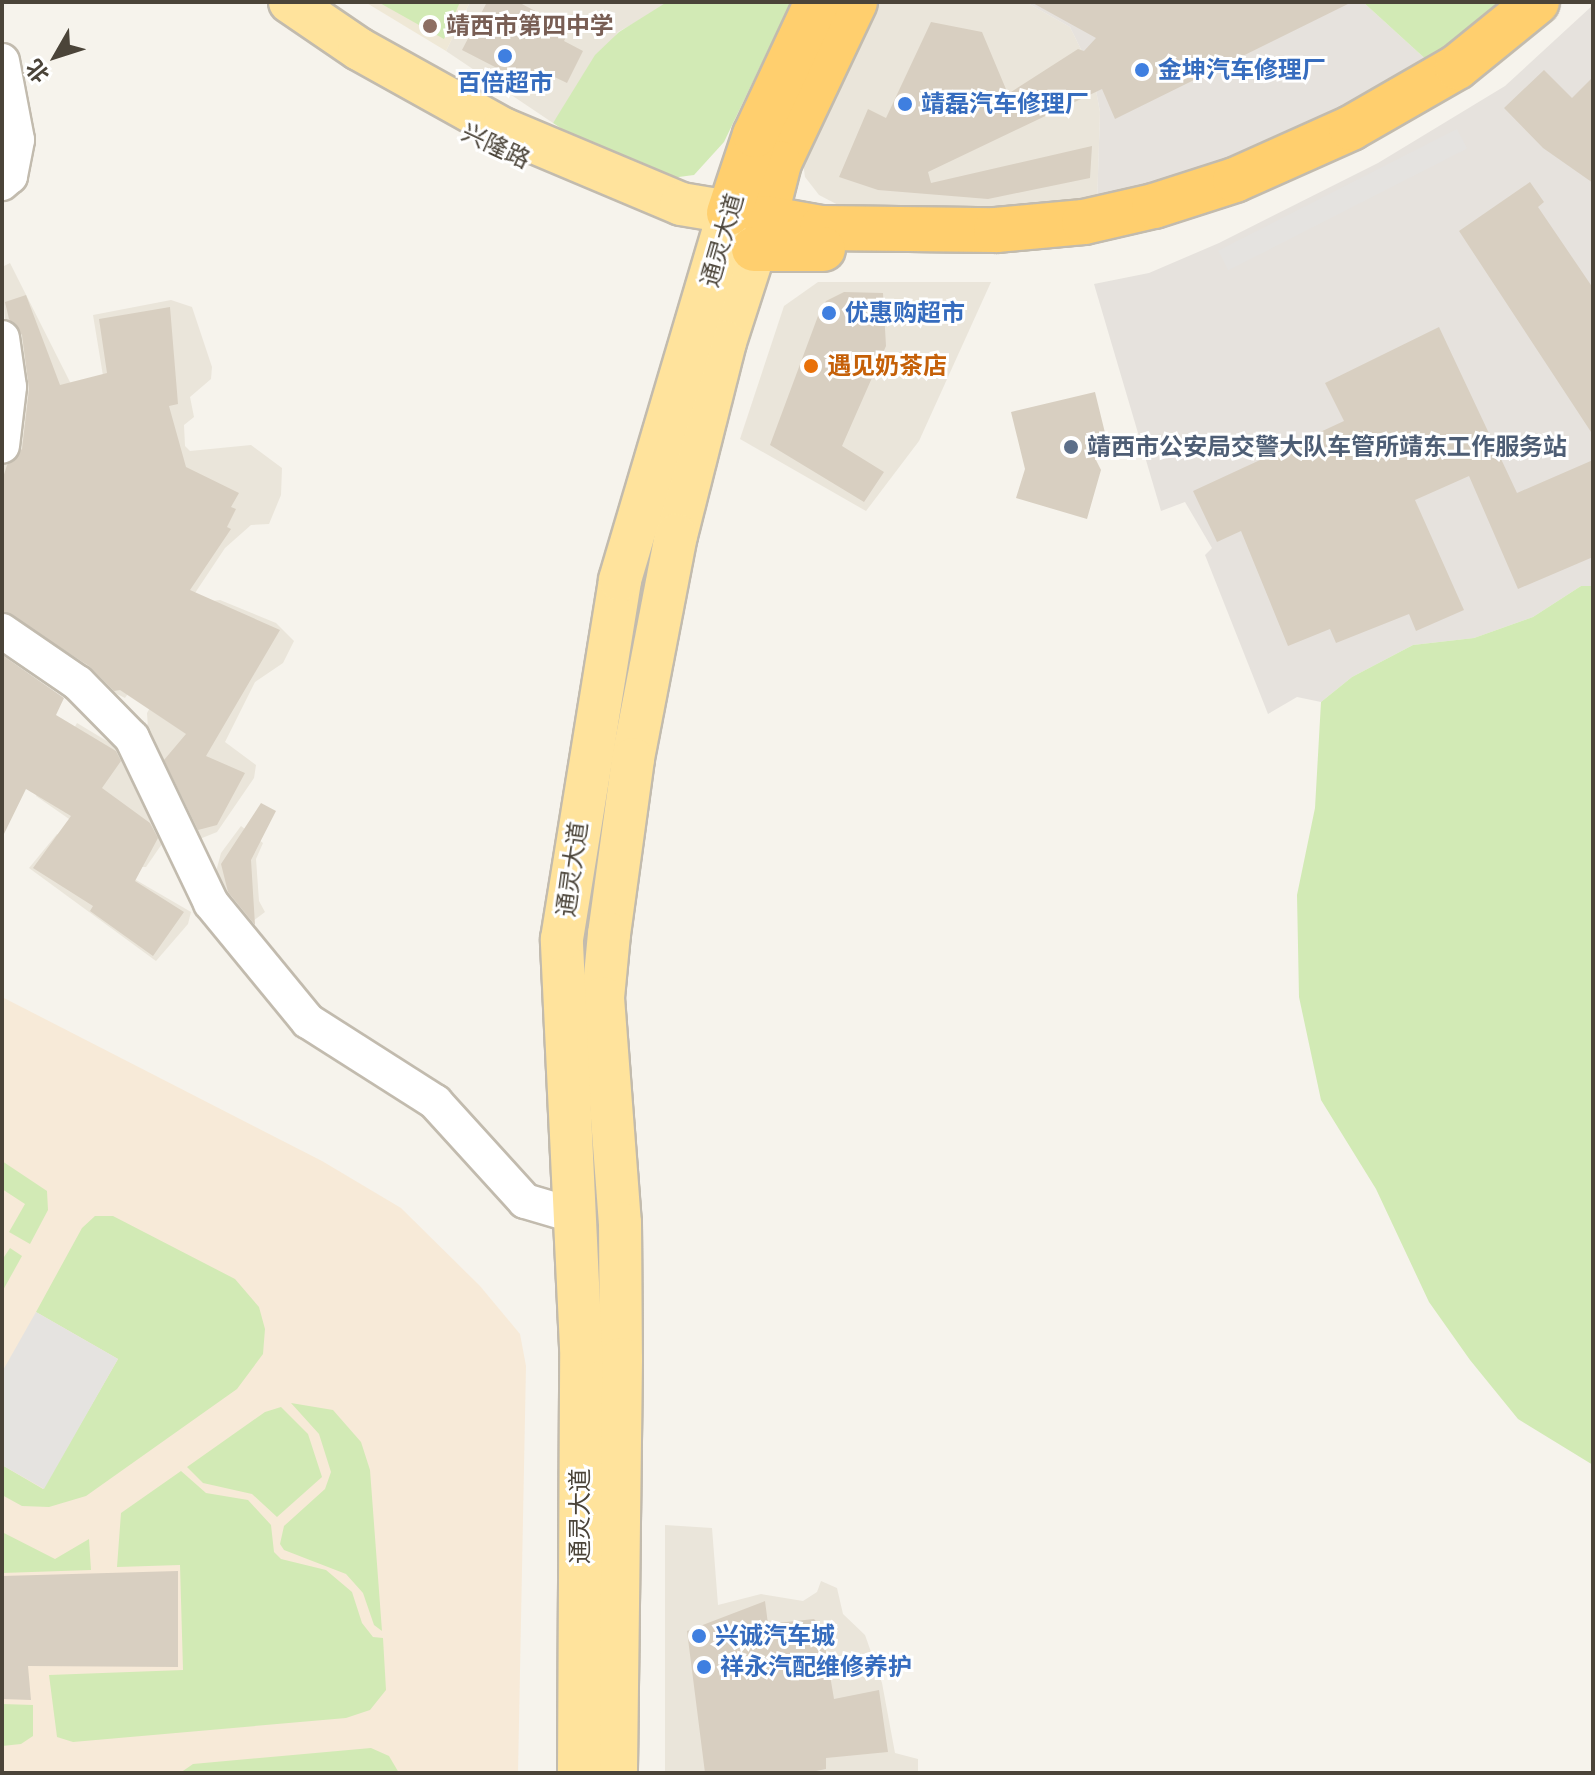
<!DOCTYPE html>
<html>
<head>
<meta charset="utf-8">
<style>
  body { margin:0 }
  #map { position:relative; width:1595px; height:1775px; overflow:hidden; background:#f6f3ec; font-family:"IBM Plex Sans","Noto Sans SC",sans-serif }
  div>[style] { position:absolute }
  .residential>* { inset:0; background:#eae5da }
  .commercial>* { inset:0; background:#f7ead8 }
  .industrial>* { inset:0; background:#e6e2dd }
  .education>* { inset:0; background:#efe8d6 }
  .green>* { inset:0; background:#d2eab5 }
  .parking>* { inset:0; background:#e5e3e0; transform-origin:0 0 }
  .building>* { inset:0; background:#d8cfc1 }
  .roads { filter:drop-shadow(2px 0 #c2bbae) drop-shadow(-2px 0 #c2bbae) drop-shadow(0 2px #c2bbae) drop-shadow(0 -2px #c2bbae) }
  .minor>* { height:34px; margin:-17px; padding:0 17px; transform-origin:17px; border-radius:17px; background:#fff }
  .major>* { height:42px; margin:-21px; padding:0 21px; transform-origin:21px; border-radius:21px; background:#ffe39c }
  .highway>* { height:44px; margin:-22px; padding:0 22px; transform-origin:22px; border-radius:22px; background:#ffcf6e }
  .dots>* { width:22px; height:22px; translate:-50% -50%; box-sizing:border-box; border:4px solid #fff; border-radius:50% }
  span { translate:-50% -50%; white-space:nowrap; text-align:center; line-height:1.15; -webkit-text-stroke:6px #fff; paint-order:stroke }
  .education-label { font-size:24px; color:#785e54; font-weight:700 }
  .left { translate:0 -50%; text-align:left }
  .shop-label { font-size:24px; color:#366cbe; font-weight:700 }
  .street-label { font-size:24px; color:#4b4439 }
  .food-label { font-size:24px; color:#c56008; font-weight:700 }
  .service-label { font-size:24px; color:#4e5e75; font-weight:700 }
  .frame { position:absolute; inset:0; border:4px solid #4b4439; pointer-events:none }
  .north { position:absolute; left:16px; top:16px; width:80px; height:80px; -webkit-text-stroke:6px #fff; paint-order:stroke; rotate:231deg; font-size:22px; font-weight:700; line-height:32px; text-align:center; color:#4b4439 }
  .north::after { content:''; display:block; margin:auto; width:28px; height:36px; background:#4b4439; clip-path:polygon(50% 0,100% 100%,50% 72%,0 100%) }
</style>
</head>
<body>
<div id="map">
  <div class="residential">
    <div style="clip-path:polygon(470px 2px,667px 2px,667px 5px,618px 32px,553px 123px,446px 51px)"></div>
    <div style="clip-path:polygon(871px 2px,1026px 2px,1070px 27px,1093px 74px,1100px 112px,1097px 205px,844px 208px,819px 195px,805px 177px,803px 163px)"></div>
    <div style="clip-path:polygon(10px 263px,71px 384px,107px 400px,93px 315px,171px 300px,192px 307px,212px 367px,211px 379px,190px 397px,194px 417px,184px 425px,185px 446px,190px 451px,251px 445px,282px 468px,281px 495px,269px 524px,251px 525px,225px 548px,125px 698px,81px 676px,2px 622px,2px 469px,12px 439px,2px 267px)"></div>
    <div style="clip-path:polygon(818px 282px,991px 282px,919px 441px,866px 511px,740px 439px,784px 306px)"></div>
    <div style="clip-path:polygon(220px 600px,276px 623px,294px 641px,283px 663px,255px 682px,225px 742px,256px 765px,254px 778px,217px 832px,202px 838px,193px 837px,149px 743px,147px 713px,212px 601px)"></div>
    <div style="clip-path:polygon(77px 723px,130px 755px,164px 841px,146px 867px,138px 867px,36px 796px)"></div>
    <div style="clip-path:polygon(241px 826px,263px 843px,256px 859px,259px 901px,265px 912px,245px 927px,214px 879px,221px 853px)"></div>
    <div style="clip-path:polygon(57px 834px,191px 912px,188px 924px,156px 961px,29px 868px)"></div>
    <div style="clip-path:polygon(665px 1525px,712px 1528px,718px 1605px,761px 1594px,803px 1601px,817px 1592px,821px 1581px,837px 1588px,843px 1614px,865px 1635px,882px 1683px,895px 1753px,918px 1759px,918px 1773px,665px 1773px)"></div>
  </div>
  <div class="commercial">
    <div style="clip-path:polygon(2px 997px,322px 1161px,401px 1208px,480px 1286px,520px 1334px,526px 1366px,518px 1773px,2px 1773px)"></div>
  </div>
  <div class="industrial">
    <div style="clip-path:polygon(1026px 2px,1363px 2px,1431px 64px,1323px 130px,1097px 205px,1100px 112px,1093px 74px,1070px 27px)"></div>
    <div style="clip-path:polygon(1593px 5px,1593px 586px,1581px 586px,1533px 617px,1474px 638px,1413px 645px,1352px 677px,1321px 702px,1297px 697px,1268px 714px,1205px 555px,1212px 548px,1185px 502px,1161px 511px,1094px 284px,1149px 273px,1219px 243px,1378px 163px,1505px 86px)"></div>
  </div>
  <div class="education">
    <div style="clip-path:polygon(365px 2px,470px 2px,446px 51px)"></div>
  </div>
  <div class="green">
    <div style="clip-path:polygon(378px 2px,460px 2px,444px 39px)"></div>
    <div style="clip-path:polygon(667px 2px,791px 2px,724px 142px,694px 175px,671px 178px,591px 148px,553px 123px,595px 55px,619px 32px)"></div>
    <div style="clip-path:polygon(1363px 2px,1516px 2px,1431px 64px)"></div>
    <div style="clip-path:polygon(1581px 586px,1593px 586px,1593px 1465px,1518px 1419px,1470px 1360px,1429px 1302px,1376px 1189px,1321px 1100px,1299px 997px,1297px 895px,1315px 808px,1321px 702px,1352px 677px,1413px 645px,1474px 638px,1533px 617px)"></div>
    <div style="clip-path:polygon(2px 1161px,47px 1191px,48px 1210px,30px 1244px,9px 1232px,25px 1204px,2px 1189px)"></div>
    <div style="clip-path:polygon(95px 1216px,113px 1216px,235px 1279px,259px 1307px,265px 1329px,263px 1354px,237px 1389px,86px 1496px,49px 1507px,22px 1506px,2px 1495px,2px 1465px,43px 1489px,118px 1359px,36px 1312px,82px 1228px)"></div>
    <div style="clip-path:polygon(10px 1248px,22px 1256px,2px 1292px,2px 1260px)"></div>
    <div style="clip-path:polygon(291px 1403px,333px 1410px,361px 1442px,370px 1470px,382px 1631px,374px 1625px,363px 1593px,346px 1574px,284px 1550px,280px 1544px,284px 1526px,325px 1489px,331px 1472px,319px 1434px)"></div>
    <div style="clip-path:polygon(281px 1407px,308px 1434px,322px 1477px,277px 1517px,252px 1494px,203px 1483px,187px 1467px,265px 1412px)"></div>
    <div style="clip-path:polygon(181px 1471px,206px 1493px,248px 1500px,271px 1525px,274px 1552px,281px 1559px,326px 1570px,352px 1592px,362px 1623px,373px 1637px,383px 1638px,386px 1690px,370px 1710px,346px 1718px,73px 1742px,57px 1737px,49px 1675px,183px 1670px,180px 1565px,117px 1567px,121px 1513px)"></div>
    <div style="clip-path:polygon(2px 1532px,55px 1559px,89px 1539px,91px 1570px,2px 1573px)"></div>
    <div style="clip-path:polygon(2px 1704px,33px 1705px,33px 1736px,21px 1744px,2px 1746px)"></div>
    <div style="clip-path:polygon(371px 1748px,389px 1756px,399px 1773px,180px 1773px,193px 1764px)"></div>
  </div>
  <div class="parking">
    <div style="left:1457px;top:129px;width:22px;height:268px;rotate:63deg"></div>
    <div style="clip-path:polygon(36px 1312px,118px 1359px,44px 1489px,2px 1465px,2px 1372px)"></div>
  </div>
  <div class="building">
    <div style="clip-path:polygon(487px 2px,518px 2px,570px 29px,564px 41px,583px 51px,567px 83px,542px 71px,534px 87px,462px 50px)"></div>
    <div style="clip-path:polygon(1031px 2px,1352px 2px,1115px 119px,1102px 89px,928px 172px,931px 183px,1092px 146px,1090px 178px,988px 199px,878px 190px,839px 177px,868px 109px,886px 118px,931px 22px,982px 32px,1008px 94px,1078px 49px,1084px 51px,1096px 38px)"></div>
    <div style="clip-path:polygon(1544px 70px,1572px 98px,1593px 77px,1593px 183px,1543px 148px,1504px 108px)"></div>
    <div style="clip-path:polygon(1530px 182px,1544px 202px,1538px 207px,1593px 288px,1593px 435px,1459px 231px)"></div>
    <div style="clip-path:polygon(844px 292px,883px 293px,886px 346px,842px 446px,884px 472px,864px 502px,770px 445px,818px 316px,826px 301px)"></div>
    <div style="clip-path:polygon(26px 295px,60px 385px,107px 373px,99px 319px,170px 307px,178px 404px,169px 406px,186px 467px,239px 493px,231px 507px,236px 509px,227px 527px,231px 529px,190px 590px,280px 630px,206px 756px,245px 773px,217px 825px,198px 830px,164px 760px,186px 734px,120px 690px,114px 691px,89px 666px,2px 611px,2px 481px,7px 465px,22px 449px,29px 389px,22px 335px,9px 319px,5px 302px)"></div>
    <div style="clip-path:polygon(1439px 327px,1517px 493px,1593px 460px,1593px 557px,1518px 589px,1469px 476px,1415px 500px,1464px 610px,1416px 631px,1409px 614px,1336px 643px,1330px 629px,1288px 646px,1241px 531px,1217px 542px,1193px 491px,1344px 421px,1325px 383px)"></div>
    <div style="clip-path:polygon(1095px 392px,1106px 437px,1087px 442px,1101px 470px,1087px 519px,1016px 498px,1025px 469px,1011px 412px)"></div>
    <div style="clip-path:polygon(2px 655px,64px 698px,56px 715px,116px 751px,121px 761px,102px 788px,150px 823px,158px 838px,135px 881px,184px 912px,153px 956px,90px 911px,93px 906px,33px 868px,71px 816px,26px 789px,2px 838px)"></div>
    <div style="clip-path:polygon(261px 803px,276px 811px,251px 860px,255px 925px,228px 892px,221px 864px)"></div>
    <div style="clip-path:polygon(178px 1571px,178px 1667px,28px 1666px,31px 1700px,2px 1699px,2px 1576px)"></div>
    <div style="clip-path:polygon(765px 1601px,768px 1624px,814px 1619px,822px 1628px,834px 1699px,879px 1690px,888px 1752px,826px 1758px,826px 1769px,806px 1773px,705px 1773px,687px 1631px)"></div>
  </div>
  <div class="roads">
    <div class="minor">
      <div style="left:2px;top:61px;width:80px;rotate:79.2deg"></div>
      <div style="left:17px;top:140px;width:37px;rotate:101deg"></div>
      <div style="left:10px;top:176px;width:11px;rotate:139deg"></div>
      <div style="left:2px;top:338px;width:49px;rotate:81.9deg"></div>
      <div style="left:9px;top:387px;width:59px;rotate:96.8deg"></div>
      <div style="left:2px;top:631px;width:92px;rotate:34.4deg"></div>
      <div style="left:78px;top:683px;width:77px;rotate:45.5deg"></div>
      <div style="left:132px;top:738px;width:183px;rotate:64.4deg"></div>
      <div style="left:211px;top:903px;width:153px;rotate:50.6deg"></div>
      <div style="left:308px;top:1021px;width:151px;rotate:32.5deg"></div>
      <div style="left:435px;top:1102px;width:134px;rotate:47.7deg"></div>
      <div style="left:525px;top:1201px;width:53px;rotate:16.4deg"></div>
    </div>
    <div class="major">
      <div style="left:290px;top:2px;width:83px;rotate:34.3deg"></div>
      <div style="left:359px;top:49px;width:165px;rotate:29.1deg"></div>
      <div style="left:503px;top:129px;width:193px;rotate:22.8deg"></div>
      <div style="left:681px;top:204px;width:85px;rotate:9.5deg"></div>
      <div style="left:765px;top:218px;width:130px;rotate:107.9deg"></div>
      <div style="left:725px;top:342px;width:199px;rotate:104.2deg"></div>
      <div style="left:676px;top:535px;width:228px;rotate:100.9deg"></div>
      <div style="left:633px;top:759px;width:177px;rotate:97.8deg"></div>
      <div style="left:609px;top:934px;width:64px;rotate:95.4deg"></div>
      <div style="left:603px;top:998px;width:226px;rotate:85.7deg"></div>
      <div style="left:620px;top:1223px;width:136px;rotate:89.6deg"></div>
      <div style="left:621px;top:1359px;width:414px;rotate:90.7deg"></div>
      <div style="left:579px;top:1773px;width:426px;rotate:-89.7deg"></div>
      <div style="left:581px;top:1347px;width:408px;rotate:-92.7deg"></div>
      <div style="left:562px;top:939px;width:364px;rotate:-80.8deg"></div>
      <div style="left:620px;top:580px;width:383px;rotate:-73.5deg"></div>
    </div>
    <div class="highway">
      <div style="left:855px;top:2px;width:178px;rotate:115.3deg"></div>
      <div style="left:779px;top:163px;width:57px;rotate:104.3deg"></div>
      <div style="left:765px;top:218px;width:58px;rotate:10deg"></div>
      <div style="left:822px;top:228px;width:174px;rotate:0.7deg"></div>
      <div style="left:996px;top:230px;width:88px;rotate:-5.2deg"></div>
      <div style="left:1084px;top:222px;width:72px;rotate:-12.9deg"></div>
      <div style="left:1154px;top:206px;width:85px;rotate:-17.8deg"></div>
      <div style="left:1235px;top:180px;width:127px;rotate:-24.1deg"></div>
      <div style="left:1351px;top:128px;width:122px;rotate:-29.9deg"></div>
      <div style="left:1457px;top:67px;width:103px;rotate:-39.1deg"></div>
      <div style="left:729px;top:213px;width:82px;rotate:-71.6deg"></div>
      <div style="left:755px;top:135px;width:147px;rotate:-65deg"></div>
      <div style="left:754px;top:249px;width:69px"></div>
    </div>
  </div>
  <div class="dots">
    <div style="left:430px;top:26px;background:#8d6e63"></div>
    <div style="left:505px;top:56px;background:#3f7fe0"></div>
    <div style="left:1142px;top:70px;background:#3f7fe0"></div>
    <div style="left:905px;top:104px;background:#3f7fe0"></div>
    <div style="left:829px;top:313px;background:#3f7fe0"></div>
    <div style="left:811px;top:366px;background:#e8710a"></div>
    <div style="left:1071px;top:447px;background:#5c6f8a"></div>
    <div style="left:699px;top:1636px;background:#3f7fe0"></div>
    <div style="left:704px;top:1667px;background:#3f7fe0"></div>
  </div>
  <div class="education-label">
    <span class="left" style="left:446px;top:26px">靖西市第四中学</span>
  </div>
  <div class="shop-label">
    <span class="left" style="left:1158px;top:70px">金坤汽车修理厂</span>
    <span style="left:505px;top:83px">百倍超市</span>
    <span class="left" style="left:921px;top:104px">靖磊汽车修理厂</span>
    <span class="left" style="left:845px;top:313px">优惠购超市</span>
    <span class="left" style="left:715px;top:1636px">兴诚汽车城</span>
    <span class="left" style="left:720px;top:1667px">祥永汽配维修养护</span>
  </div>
  <div class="street-label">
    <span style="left:496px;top:146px;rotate:25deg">兴隆路</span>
    <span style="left:722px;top:240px;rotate:-74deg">通灵大道</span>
    <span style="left:572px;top:869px;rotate:-82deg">通灵大道</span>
    <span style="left:580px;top:1516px;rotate:-90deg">通灵大道</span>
  </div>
  <div class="food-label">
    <span class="left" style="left:827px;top:366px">遇见奶茶店</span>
  </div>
  <div class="service-label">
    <span class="left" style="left:1087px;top:447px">靖西市公安局交警大队车管所靖东工作服务站</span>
  </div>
  <div class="frame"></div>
  <div class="north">北</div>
</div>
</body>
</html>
